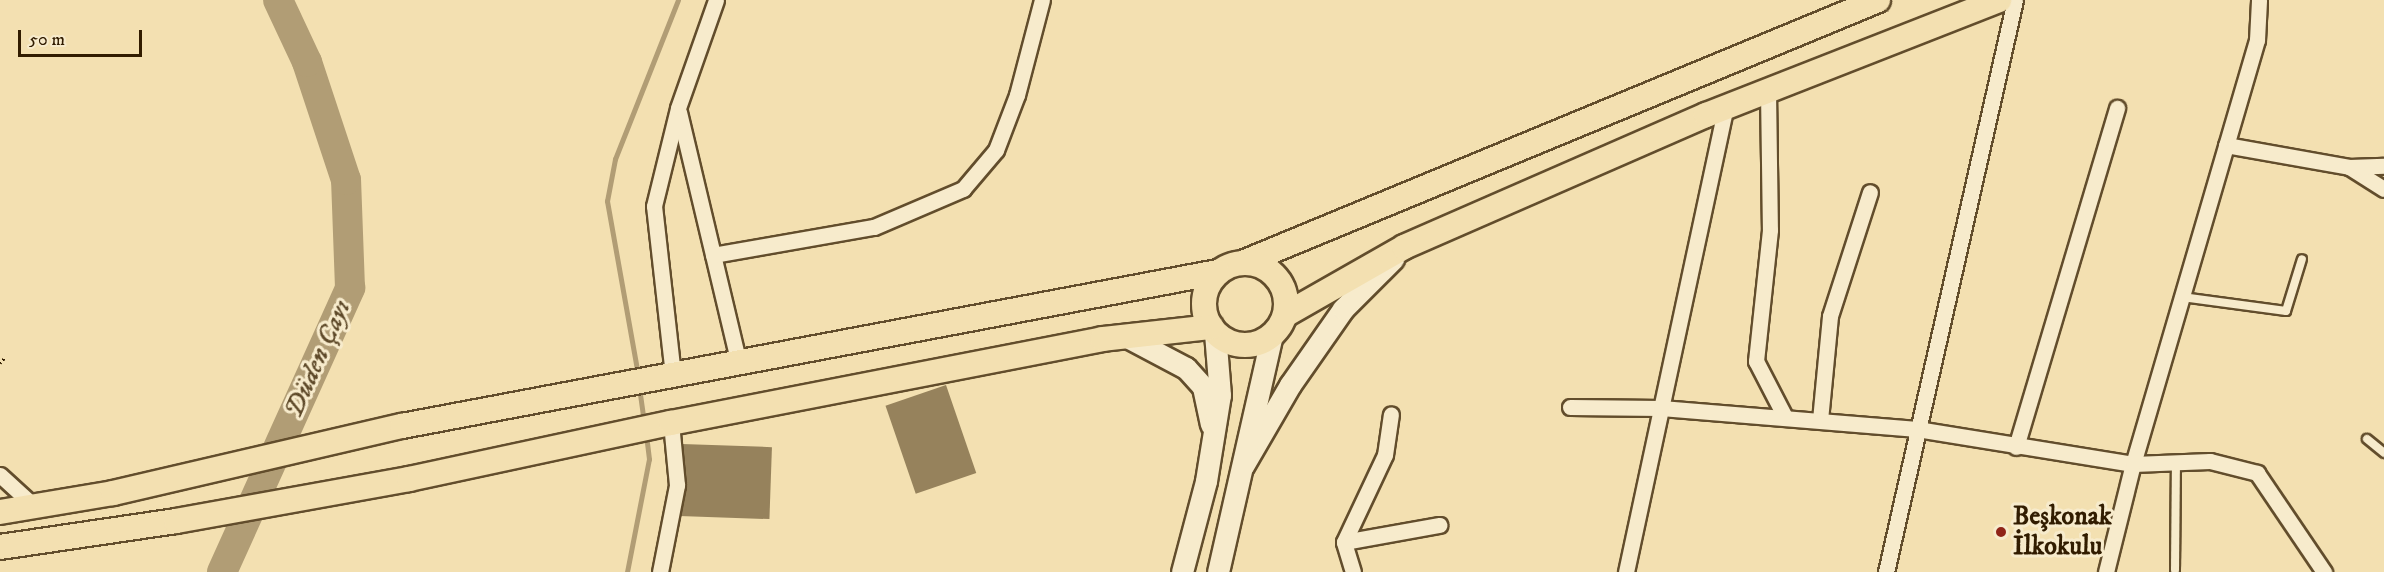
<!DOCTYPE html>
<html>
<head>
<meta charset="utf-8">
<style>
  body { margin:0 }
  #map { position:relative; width:2384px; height:572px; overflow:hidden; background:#f3e0b1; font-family:"IM FELL DW Pica",serif }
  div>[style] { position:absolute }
  .stream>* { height:5px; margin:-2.5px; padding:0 2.5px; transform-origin:2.5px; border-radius:2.5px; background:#b19d75 }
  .river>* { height:30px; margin:-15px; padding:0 15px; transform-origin:15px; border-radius:15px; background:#b19d75 }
  .building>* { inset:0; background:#96825c; transform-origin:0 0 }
  .path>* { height:3px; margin-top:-1.5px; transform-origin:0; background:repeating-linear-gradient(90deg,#311c00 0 1.5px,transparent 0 4.5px) }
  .roads { filter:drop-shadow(2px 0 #624d2c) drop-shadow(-2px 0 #624d2c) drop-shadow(0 2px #624d2c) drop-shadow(0 -2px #624d2c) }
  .lane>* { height:8px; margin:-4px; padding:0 4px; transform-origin:4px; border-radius:4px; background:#f7ebcc }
  .street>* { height:15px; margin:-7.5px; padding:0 7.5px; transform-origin:7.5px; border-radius:7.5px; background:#f7ebcc }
  .secondary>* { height:21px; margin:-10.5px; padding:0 10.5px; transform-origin:10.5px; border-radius:10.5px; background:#f7ebcc }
  .primary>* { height:24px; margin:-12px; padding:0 12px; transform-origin:12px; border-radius:12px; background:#f3e0b1 }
  .primary>.ring { margin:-12px; padding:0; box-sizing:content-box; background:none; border:24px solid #f3e0b1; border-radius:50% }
  .dots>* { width:16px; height:16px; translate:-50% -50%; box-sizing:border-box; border:3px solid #f7ebcc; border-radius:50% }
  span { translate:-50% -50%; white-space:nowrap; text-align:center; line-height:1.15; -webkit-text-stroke:6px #f7ebcc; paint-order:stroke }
  .poi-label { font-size:26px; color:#311c00; font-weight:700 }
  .left { translate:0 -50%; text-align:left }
  .water-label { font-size:27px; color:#5e4929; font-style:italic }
  .scale { position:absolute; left:18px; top:30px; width:124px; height:27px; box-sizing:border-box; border:3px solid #311c00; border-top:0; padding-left:8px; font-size:18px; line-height:21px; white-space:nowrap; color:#311c00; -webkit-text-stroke:4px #f7ebcc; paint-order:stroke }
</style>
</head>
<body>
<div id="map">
  <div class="stream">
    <div style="left:638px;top:375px;width:177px;rotate:-100.1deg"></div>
    <div style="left:607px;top:201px;width:43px;rotate:-79.2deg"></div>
    <div style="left:615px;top:159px;width:171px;rotate:-68.4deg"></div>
    <div style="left:639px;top:387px;width:36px;rotate:82deg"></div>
    <div style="left:627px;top:572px;width:115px;rotate:-79deg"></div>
    <div style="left:649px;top:459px;width:24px;rotate:-97deg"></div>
  </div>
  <div class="river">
    <div style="left:222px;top:572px;width:312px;rotate:-65.7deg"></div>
    <div style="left:350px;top:288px;width:108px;rotate:-92.1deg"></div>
    <div style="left:346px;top:180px;width:124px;rotate:-108.3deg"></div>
    <div style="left:307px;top:62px;width:68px;rotate:-115.1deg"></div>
  </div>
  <div class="building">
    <div style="left:946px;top:385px;width:93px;height:64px;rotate:71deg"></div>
    <div style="left:682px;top:444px;width:90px;height:72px;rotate:2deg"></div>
  </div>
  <div class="path">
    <div style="left:0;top:363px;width:9px;rotate:-49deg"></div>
  </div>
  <div class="roads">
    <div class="lane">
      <div style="left:2182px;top:297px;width:105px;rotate:7.7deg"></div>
      <div style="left:2286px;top:311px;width:54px;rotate:-72.9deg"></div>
      <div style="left:2367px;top:439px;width:22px;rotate:39deg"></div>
      <div style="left:2175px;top:570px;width:108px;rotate:-89.5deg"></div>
    </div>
    <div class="street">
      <div style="left:1768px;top:91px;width:139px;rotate:89.2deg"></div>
      <div style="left:1770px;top:230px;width:132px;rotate:96.1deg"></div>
      <div style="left:1756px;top:361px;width:63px;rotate:62.6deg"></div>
      <div style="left:679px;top:112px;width:258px;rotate:76.6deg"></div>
      <div style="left:2226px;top:145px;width:125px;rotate:10.1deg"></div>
      <div style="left:2349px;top:167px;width:41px;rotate:32.2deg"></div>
      <div style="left:2349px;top:167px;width:35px;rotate:-2deg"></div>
      <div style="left:713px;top:255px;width:163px;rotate:-9.9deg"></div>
      <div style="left:874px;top:227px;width:97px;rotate:-23.1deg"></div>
      <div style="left:963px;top:189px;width:51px;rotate:-49.8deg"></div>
      <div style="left:996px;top:150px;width:59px;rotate:-69.1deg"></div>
      <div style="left:1017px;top:95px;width:98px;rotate:-75.3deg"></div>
      <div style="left:673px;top:375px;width:170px;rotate:-96.4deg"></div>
      <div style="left:654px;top:206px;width:101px;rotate:-76.2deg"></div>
      <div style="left:678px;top:108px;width:114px;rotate:-70.6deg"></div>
      <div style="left:1570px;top:407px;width:91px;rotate:0.6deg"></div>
      <div style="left:1661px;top:408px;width:257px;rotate:4.7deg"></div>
      <div style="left:1917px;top:429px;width:219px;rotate:9.2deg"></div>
      <div style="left:2133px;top:464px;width:77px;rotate:-2.2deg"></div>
      <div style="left:2210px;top:461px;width:49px;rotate:14.3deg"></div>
      <div style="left:2257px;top:473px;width:120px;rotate:55.9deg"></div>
      <div style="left:1820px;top:420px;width:104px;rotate:-84.5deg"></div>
      <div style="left:1830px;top:316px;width:130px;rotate:-72.1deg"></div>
      <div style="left:2016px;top:447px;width:354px;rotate:-73.4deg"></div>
      <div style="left:0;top:475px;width:46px;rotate:42.4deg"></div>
      <div style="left:1344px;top:542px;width:97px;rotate:-10.1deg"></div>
      <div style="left:660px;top:572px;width:89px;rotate:-78.9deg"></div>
      <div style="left:677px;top:485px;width:62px;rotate:-95.5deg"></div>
      <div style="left:1353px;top:572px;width:31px;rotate:-107deg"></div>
      <div style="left:1344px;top:542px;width:96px;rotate:-64.8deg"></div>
      <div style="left:1385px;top:455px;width:41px;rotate:-81.7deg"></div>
      <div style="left:1626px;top:572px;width:476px;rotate:-77.9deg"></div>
      <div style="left:1886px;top:572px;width:586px;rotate:-77.29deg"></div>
      <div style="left:2106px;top:572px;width:111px;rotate:-76deg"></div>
      <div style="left:2133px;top:464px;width:442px;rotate:-73.7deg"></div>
      <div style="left:2257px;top:40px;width:40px;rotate:-87.1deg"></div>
    </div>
    <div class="secondary">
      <div style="left:1129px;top:338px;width:64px;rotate:27.8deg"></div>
      <div style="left:1186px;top:368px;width:25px;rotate:48deg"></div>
      <div style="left:1203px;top:387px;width:38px;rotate:78deg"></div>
      <div style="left:1243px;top:466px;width:94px;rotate:-59.9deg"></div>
      <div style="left:1290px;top:385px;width:93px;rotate:-55.1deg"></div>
      <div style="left:1343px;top:309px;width:71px;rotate:-45deg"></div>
      <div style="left:1182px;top:572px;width:94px;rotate:-75.2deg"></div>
      <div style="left:1206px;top:481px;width:87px;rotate:-80.8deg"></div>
      <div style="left:1220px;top:395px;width:62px;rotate:-94.6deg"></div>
      <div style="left:1218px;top:572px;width:244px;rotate:-77.2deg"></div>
    </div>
    <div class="primary">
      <div style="left:1245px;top:262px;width:685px;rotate:-22.48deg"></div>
      <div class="ring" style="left:1204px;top:263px;width:58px;height:58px"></div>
      <div style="left:1285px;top:315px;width:137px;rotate:-29.7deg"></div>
      <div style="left:1404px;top:247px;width:330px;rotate:-23.6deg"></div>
      <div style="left:1706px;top:115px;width:315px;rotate:-21.4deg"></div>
      <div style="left:0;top:512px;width:115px;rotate:-9.5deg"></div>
      <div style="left:113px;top:493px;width:297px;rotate:-13.1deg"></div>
      <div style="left:402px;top:426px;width:830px;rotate:-10.69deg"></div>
      <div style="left:0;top:547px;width:178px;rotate:-8.4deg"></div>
      <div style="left:176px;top:521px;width:237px;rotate:-10.2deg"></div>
      <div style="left:409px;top:479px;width:268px;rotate:-12.1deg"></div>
      <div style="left:671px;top:423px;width:439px;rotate:-11deg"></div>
      <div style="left:1102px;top:339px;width:110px;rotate:-6.3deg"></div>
    </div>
  </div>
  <div class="dots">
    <div style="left:2001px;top:532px;background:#8f2418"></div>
  </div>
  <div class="poi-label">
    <span class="left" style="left:2013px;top:532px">Beşkonak<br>İlkokulu</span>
  </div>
  <div class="water-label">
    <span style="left:318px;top:359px;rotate:-66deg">Düden Çayı</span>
  </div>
  <div class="scale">50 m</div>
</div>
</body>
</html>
